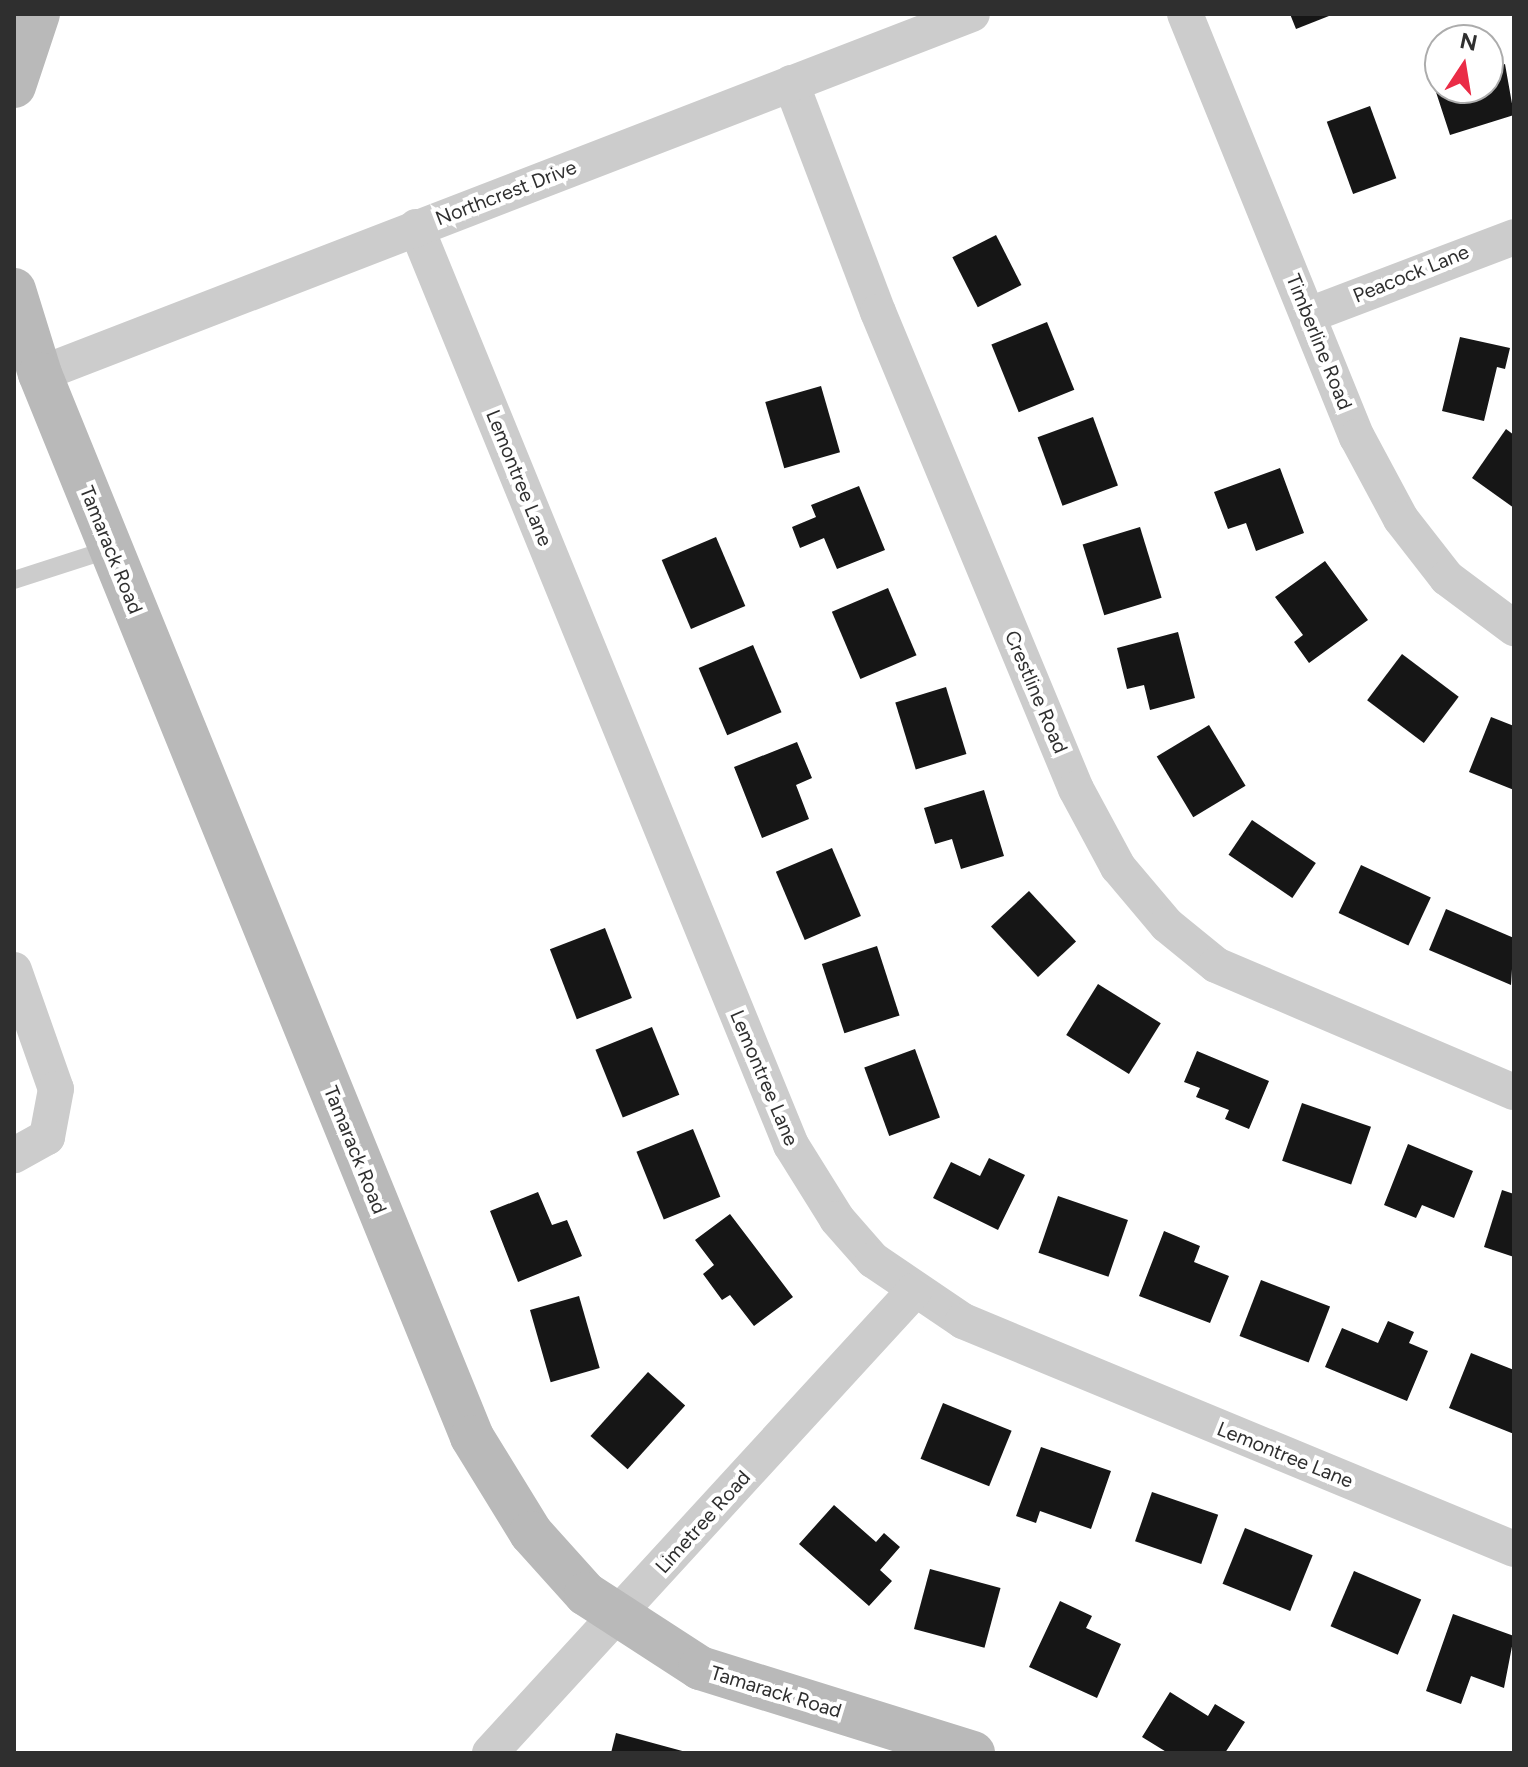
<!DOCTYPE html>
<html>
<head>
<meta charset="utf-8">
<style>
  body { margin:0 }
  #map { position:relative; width:1528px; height:1767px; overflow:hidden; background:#fff; font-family:Figtree,sans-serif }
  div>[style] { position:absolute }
  .building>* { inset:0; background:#161616; transform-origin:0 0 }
  .lane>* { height:18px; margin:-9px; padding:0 9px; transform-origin:9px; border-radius:9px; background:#ccc }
  .street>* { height:36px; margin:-18px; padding:0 18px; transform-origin:18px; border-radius:18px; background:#ccc }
  .secondary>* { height:44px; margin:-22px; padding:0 22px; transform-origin:22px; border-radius:22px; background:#b9b9b9 }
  span { translate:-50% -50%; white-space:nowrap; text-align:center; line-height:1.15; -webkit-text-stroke:8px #fff; paint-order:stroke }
  .street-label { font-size:20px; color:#2f2f2f }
  .frame { position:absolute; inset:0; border:16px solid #2f2f2f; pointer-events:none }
  .north { position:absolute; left:1424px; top:24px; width:80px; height:80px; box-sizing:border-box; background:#fff; border:2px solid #acacac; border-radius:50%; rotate:12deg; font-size:22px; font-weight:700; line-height:32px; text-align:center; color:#2f2f2f }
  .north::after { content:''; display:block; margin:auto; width:28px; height:36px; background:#ea2c46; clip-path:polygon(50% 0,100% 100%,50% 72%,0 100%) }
</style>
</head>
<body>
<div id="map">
  <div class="building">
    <div style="clip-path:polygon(1290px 14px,1334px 14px,1296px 29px)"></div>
    <div style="clip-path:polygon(1505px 64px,1514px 115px,1450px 135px,1434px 86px,1488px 88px,1488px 70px)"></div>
    <div style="left:1370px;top:106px;width:77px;height:46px;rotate:70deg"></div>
    <div style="left:996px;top:235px;width:56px;height:49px;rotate:63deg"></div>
    <div style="left:1047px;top:322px;width:73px;height:60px;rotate:68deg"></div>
    <div style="clip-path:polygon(1460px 337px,1510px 348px,1505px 369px,1497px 367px,1484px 421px,1442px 411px)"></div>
    <div style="left:821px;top:386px;width:69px;height:58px;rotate:74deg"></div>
    <div style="left:1093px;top:417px;width:73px;height:59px;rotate:70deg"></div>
    <div style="clip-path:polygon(1506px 429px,1514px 435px,1514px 508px,1472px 478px)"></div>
    <div style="clip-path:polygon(1280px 468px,1304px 533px,1256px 551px,1246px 523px,1228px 529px,1214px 492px)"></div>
    <div style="clip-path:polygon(859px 486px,885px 550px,837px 569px,824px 538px,800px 548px,792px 527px,816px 517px,811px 505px)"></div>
    <div style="left:1140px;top:527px;width:74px;height:60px;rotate:73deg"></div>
    <div style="left:716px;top:537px;width:75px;height:59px;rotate:67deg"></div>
    <div style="clip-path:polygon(1325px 561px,1368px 620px,1309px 663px,1294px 642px,1303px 635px,1275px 597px)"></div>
    <div style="left:888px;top:588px;width:73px;height:61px;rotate:67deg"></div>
    <div style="clip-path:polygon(1178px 632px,1195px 698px,1150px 710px,1144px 685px,1127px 689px,1117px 648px)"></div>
    <div style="left:753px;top:645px;width:73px;height:59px;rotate:67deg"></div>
    <div style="left:1402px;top:654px;width:71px;height:58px;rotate:37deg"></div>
    <div style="left:946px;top:687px;width:70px;height:53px;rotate:73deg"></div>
    <div style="clip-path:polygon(1491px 717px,1514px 726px,1514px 790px,1469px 772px)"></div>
    <div style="left:1209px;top:725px;width:71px;height:61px;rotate:59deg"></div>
    <div style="clip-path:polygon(797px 742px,812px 778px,796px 785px,809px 819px,762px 838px,734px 767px)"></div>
    <div style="clip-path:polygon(984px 790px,1004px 856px,961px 869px,952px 839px,935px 844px,924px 808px)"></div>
    <div style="left:1252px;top:820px;width:77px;height:42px;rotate:34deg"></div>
    <div style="left:832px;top:848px;width:74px;height:61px;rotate:67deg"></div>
    <div style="left:1361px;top:865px;width:77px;height:53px;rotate:25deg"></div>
    <div style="left:1029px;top:891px;width:69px;height:52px;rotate:47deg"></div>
    <div style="clip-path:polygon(1446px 909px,1514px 938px,1511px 985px,1429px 950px)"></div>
    <div style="left:605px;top:928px;width:75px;height:59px;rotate:69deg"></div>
    <div style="left:877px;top:946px;width:73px;height:58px;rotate:72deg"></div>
    <div style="left:1098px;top:984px;width:74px;height:60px;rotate:32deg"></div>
    <div style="left:652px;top:1027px;width:73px;height:61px;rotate:68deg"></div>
    <div style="left:915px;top:1049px;width:73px;height:54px;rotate:70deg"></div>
    <div style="clip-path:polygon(1197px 1051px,1269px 1081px,1249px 1129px,1225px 1119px,1229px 1110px,1196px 1097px,1200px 1088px,1184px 1082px)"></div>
    <div style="left:1302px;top:1103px;width:73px;height:61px;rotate:19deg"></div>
    <div style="left:693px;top:1129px;width:73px;height:61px;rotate:68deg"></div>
    <div style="clip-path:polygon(1408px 1144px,1473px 1171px,1454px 1218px,1422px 1205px,1416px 1218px,1384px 1205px)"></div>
    <div style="clip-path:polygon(989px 1158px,1025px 1175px,998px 1230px,933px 1198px,951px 1162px,980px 1176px)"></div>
    <div style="clip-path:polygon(1502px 1190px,1514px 1194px,1514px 1257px,1484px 1247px)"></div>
    <div style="clip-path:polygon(538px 1192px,552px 1225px,567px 1220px,582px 1256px,518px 1282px,490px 1211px)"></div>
    <div style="left:1058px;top:1196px;width:74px;height:60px;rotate:19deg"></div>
    <div style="clip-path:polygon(730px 1214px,793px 1297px,754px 1326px,730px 1295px,722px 1300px,703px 1274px,714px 1265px,695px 1240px)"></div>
    <div style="clip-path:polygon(1164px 1231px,1200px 1246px,1194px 1262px,1229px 1276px,1210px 1323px,1139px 1296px)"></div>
    <div style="left:1261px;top:1280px;width:74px;height:60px;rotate:21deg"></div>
    <div style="left:579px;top:1296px;width:75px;height:51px;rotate:74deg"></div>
    <div style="clip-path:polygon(1388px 1321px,1414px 1332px,1409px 1343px,1428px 1351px,1407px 1401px,1325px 1367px,1342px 1328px,1378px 1343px)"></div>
    <div style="clip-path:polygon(1471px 1353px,1514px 1370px,1514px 1434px,1449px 1408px)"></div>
    <div style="left:648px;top:1372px;width:50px;height:86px;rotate:42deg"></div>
    <div style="left:943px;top:1403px;width:74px;height:60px;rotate:22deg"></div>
    <div style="clip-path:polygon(1041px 1447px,1111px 1471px,1091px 1529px,1040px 1511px,1036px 1523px,1016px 1516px)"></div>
    <div style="left:1152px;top:1492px;width:70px;height:52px;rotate:19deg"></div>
    <div style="clip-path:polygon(834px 1505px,876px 1542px,884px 1533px,900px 1547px,880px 1570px,892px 1581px,869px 1606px,799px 1544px)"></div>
    <div style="left:1245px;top:1528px;width:73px;height:60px;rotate:22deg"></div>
    <div style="left:930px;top:1569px;width:73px;height:62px;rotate:15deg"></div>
    <div style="left:1354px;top:1571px;width:73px;height:60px;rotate:23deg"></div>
    <div style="clip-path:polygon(1060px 1601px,1092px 1616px,1086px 1628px,1121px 1644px,1097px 1698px,1029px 1667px)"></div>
    <div style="clip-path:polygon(1453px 1614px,1514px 1636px,1504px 1688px,1471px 1676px,1461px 1704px,1426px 1691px)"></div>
    <div style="clip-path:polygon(1170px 1692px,1208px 1716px,1215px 1704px,1245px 1722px,1225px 1753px,1168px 1753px,1142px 1737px)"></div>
    <div style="clip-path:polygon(616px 1733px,686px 1752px,686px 1753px,611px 1753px)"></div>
  </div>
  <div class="lane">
    <div style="left:14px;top:580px;width:101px;rotate:-17.9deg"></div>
  </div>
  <div class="street">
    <div style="left:1185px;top:14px;width:457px;rotate:67.9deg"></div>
    <div style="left:1357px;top:437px;width:93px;rotate:61.8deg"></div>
    <div style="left:1401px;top:519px;width:75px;rotate:52.1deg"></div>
    <div style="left:1447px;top:578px;width:84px;rotate:36.7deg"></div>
    <div style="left:791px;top:83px;width:245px;rotate:69.2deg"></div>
    <div style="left:878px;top:312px;width:516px;rotate:67.46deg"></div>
    <div style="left:1076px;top:789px;width:89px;rotate:61.7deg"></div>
    <div style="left:1118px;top:867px;width:76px;rotate:49.8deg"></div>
    <div style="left:1167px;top:925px;width:63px;rotate:39.2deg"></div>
    <div style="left:1216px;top:965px;width:324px;rotate:23.1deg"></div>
    <div style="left:416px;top:227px;width:992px;rotate:67.78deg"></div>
    <div style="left:791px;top:1145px;width:87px;rotate:58.1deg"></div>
    <div style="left:837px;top:1219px;width:55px;rotate:48.7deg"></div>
    <div style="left:873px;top:1260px;width:109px;rotate:34.1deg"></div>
    <div style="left:963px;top:1321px;width:596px;rotate:22.48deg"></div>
    <div style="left:1309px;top:315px;width:219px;rotate:-20.8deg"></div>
    <div style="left:40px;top:374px;width:999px;rotate:-21.12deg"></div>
    <div style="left:14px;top:970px;width:126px;rotate:70.6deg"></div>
    <div style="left:56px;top:1089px;width:49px;rotate:100.6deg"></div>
    <div style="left:47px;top:1137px;width:38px;rotate:151deg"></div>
    <div style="left:490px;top:1753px;width:628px;rotate:-47.45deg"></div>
  </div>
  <div class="secondary">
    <div style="left:14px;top:86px;width:76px;rotate:-71.6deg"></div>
    <div style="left:14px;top:290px;width:88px;rotate:72.8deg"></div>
    <div style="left:40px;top:374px;width:1147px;rotate:67.88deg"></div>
    <div style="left:472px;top:1437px;width:113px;rotate:58.4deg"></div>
    <div style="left:531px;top:1533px;width:82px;rotate:48deg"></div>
    <div style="left:586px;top:1594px;width:136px;rotate:33deg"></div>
    <div style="left:700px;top:1668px;width:286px;rotate:17.3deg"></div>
  </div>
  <div class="street-label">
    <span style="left:506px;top:193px;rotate:-21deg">Northcrest Drive</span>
    <span style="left:1411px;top:274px;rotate:-22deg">Peacock Lane</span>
    <span style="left:1319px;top:342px;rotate:68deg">Timberline Road</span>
    <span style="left:519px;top:478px;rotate:68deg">Lemontree Lane</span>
    <span style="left:111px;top:550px;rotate:68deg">Tamarack Road</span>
    <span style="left:1036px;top:692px;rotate:67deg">Crestline Road</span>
    <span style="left:764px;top:1078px;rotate:67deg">Lemontree Lane</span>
    <span style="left:355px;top:1150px;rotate:68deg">Tamarack Road</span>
    <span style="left:1285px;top:1455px;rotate:22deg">Lemontree Lane</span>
    <span style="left:703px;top:1522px;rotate:-48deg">Limetree Road</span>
    <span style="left:776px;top:1692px;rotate:17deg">Tamarack Road</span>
  </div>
  <div class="frame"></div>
  <div class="north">N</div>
</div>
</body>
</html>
